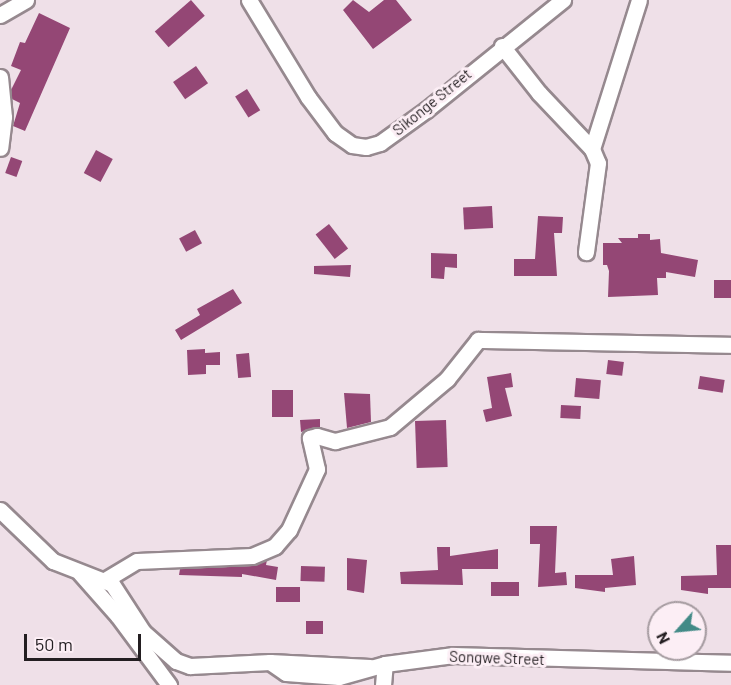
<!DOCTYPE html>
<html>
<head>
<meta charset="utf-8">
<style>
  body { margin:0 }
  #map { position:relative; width:731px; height:685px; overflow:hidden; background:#efe0e8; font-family:Barlow,sans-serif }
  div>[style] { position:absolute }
  .building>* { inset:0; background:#944775; transform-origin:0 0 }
  .roads { filter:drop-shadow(2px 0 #96898f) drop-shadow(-2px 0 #96898f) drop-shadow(0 2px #96898f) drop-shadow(0 -2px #96898f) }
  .street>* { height:15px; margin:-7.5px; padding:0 7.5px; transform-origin:7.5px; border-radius:7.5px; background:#fff }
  span { translate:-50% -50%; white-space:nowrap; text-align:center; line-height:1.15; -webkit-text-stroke:6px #fceef5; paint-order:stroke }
  .street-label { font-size:15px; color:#231e21 }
  .north { position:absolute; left:647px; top:601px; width:60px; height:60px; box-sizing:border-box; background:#fceef5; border:2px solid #a59ba0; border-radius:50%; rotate:243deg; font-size:16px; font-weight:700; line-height:24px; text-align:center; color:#231e21 }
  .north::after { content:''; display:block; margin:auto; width:21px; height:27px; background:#428a87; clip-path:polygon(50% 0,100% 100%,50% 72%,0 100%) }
  .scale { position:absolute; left:24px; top:634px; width:117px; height:27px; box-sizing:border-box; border:3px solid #231e21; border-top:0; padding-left:8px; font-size:18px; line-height:21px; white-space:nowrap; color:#231e21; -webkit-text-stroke:4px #fceef5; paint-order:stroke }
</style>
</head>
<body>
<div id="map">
  <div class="building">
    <div style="left:191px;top:0;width:21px;height:48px;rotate:49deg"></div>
    <div style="clip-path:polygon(353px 0,369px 12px,384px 0,396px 0,412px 20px,373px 49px,343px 10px)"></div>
    <div style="clip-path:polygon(39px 13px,70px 28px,25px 131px,13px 126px,20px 103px,12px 99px,11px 90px,21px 70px,11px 66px,20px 42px,25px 43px)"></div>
    <div style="left:196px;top:66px;width:21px;height:28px;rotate:55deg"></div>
    <div style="left:247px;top:89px;width:25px;height:14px;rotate:58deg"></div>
    <div style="left:96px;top:150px;width:19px;height:26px;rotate:28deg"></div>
    <div style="left:11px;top:157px;width:12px;height:17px;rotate:20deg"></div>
    <div style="left:492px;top:206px;width:22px;height:29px;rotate:87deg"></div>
    <div style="clip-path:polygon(538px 216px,563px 217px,562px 233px,554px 233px,557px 276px,514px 276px,514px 259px,535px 259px)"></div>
    <div style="left:329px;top:224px;width:31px;height:17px;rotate:52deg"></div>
    <div style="left:195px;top:230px;width:15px;height:18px;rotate:62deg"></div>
    <div style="clip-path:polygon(638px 234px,650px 234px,650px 240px,660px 239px,661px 253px,698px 260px,695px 277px,666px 272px,666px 278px,657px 278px,658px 295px,608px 297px,609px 271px,607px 265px,603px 265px,603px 243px,622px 243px,618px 238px,638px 238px)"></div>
    <div style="clip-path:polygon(431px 253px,457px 254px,457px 268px,445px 267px,444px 279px,431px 278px)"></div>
    <div style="clip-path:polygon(351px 265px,350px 277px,314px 274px,314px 266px)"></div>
    <div style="left:714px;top:280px;width:17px;height:18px"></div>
    <div style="clip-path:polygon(233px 289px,242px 303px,181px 340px,175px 330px,200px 315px,197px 309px)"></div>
    <div style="clip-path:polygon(205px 349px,205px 353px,220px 352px,220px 365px,206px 365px,206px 374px,188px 375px,187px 350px)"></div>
    <div style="left:249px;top:353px;width:24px;height:13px;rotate:85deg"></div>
    <div style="left:608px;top:360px;width:16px;height:14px;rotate:7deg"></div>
    <div style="clip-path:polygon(511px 373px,513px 387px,505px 388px,512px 416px,486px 422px,483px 410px,492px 408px,487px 377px)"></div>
    <div style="left:700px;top:376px;width:25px;height:13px;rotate:9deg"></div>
    <div style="left:576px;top:378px;width:25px;height:19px;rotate:5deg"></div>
    <div style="left:272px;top:390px;width:21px;height:27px"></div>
    <div style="clip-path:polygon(344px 393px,370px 394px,371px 422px,347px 428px)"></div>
    <div style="left:561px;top:405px;width:20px;height:13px;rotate:3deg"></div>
    <div style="clip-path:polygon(320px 419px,320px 427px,301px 432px,300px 420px)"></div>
    <div style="left:446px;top:420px;width:47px;height:31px;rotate:88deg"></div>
    <div style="clip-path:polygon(530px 526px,557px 526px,555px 573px,566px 572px,567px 585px,538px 587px,540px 544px,530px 544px)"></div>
    <div style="clip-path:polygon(716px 545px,731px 545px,731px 588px,708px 588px,708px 594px,681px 590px,681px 576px,717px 575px)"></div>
    <div style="clip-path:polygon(437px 547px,450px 547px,450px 556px,498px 549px,498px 569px,462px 569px,463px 585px,401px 584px,400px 572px,438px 570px)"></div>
    <div style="clip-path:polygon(634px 556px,636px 585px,605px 588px,605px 592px,575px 588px,575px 575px,613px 575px,611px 559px)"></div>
    <div style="clip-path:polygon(347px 558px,367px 560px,364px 593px,347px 590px)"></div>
    <div style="clip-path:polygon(267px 560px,266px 565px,278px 567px,276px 580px,242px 574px,242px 577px,179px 575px,180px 569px,252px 566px)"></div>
    <div style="left:301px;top:566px;width:24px;height:15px;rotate:2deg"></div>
    <div style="left:491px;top:582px;width:28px;height:14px"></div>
    <div style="left:300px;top:587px;width:15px;height:24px;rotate:90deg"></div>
    <div style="left:306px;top:621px;width:17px;height:13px"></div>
  </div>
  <div class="roads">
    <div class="street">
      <div style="left:249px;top:0;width:114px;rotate:58.7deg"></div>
      <div style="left:308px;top:97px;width:45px;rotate:53.1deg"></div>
      <div style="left:335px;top:133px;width:21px;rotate:35deg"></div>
      <div style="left:352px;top:145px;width:14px;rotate:8deg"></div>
      <div style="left:366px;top:147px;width:15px;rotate:-16deg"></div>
      <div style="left:380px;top:143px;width:57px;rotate:-35.7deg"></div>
      <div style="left:426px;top:110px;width:176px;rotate:-38.8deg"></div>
      <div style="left:0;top:15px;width:30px;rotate:-30deg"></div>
      <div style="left:502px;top:46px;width:60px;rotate:51.8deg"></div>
      <div style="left:539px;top:93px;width:77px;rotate:46.6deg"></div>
      <div style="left:592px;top:149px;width:15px;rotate:67deg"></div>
      <div style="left:598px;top:163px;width:90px;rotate:97.7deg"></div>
      <div style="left:0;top:77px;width:40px;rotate:84.3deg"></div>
      <div style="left:4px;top:117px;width:31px;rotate:97deg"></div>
      <div style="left:592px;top:149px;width:156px;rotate:-72.5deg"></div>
      <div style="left:0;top:510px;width:74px;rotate:43.9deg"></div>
      <div style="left:53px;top:561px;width:63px;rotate:21.3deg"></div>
      <div style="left:112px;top:584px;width:57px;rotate:57.1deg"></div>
      <div style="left:143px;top:632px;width:44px;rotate:41.3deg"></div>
      <div style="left:176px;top:661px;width:15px;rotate:20deg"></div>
      <div style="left:190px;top:666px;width:80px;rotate:-2.9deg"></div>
      <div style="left:270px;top:662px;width:100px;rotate:2.9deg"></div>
      <div style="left:80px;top:573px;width:57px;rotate:48.5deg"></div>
      <div style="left:118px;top:616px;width:86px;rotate:53.5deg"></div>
      <div style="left:105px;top:580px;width:37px;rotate:-31deg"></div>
      <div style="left:137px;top:561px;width:115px;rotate:-2.5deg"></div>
      <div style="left:252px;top:556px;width:25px;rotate:-23deg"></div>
      <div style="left:275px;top:546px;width:21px;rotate:-49deg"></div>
      <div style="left:289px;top:530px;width:67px;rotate:-65.3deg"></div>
      <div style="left:317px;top:469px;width:32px;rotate:-103deg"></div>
      <div style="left:310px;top:438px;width:7px;rotate:-16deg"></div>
      <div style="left:317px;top:436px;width:19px;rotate:16deg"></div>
      <div style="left:335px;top:441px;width:57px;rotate:-14.3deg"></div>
      <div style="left:390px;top:427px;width:75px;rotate:-40.1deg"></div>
      <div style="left:447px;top:379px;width:50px;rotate:-51.5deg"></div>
      <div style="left:478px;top:340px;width:253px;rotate:1.1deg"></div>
      <div style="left:270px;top:662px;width:19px;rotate:35deg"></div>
      <div style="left:286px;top:673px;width:53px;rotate:4.3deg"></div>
      <div style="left:339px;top:677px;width:48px;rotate:-15.8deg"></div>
      <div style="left:385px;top:664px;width:69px;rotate:-7.5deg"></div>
      <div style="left:453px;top:655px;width:278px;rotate:1.6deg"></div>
      <div style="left:383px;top:685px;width:21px;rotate:-85deg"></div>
    </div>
  </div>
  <div class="street-label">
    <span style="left:432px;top:102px;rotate:-39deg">Sikonge Street</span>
    <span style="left:497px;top:658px;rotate:2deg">Songwe Street</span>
  </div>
  <div class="north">N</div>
  <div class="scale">50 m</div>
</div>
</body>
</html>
